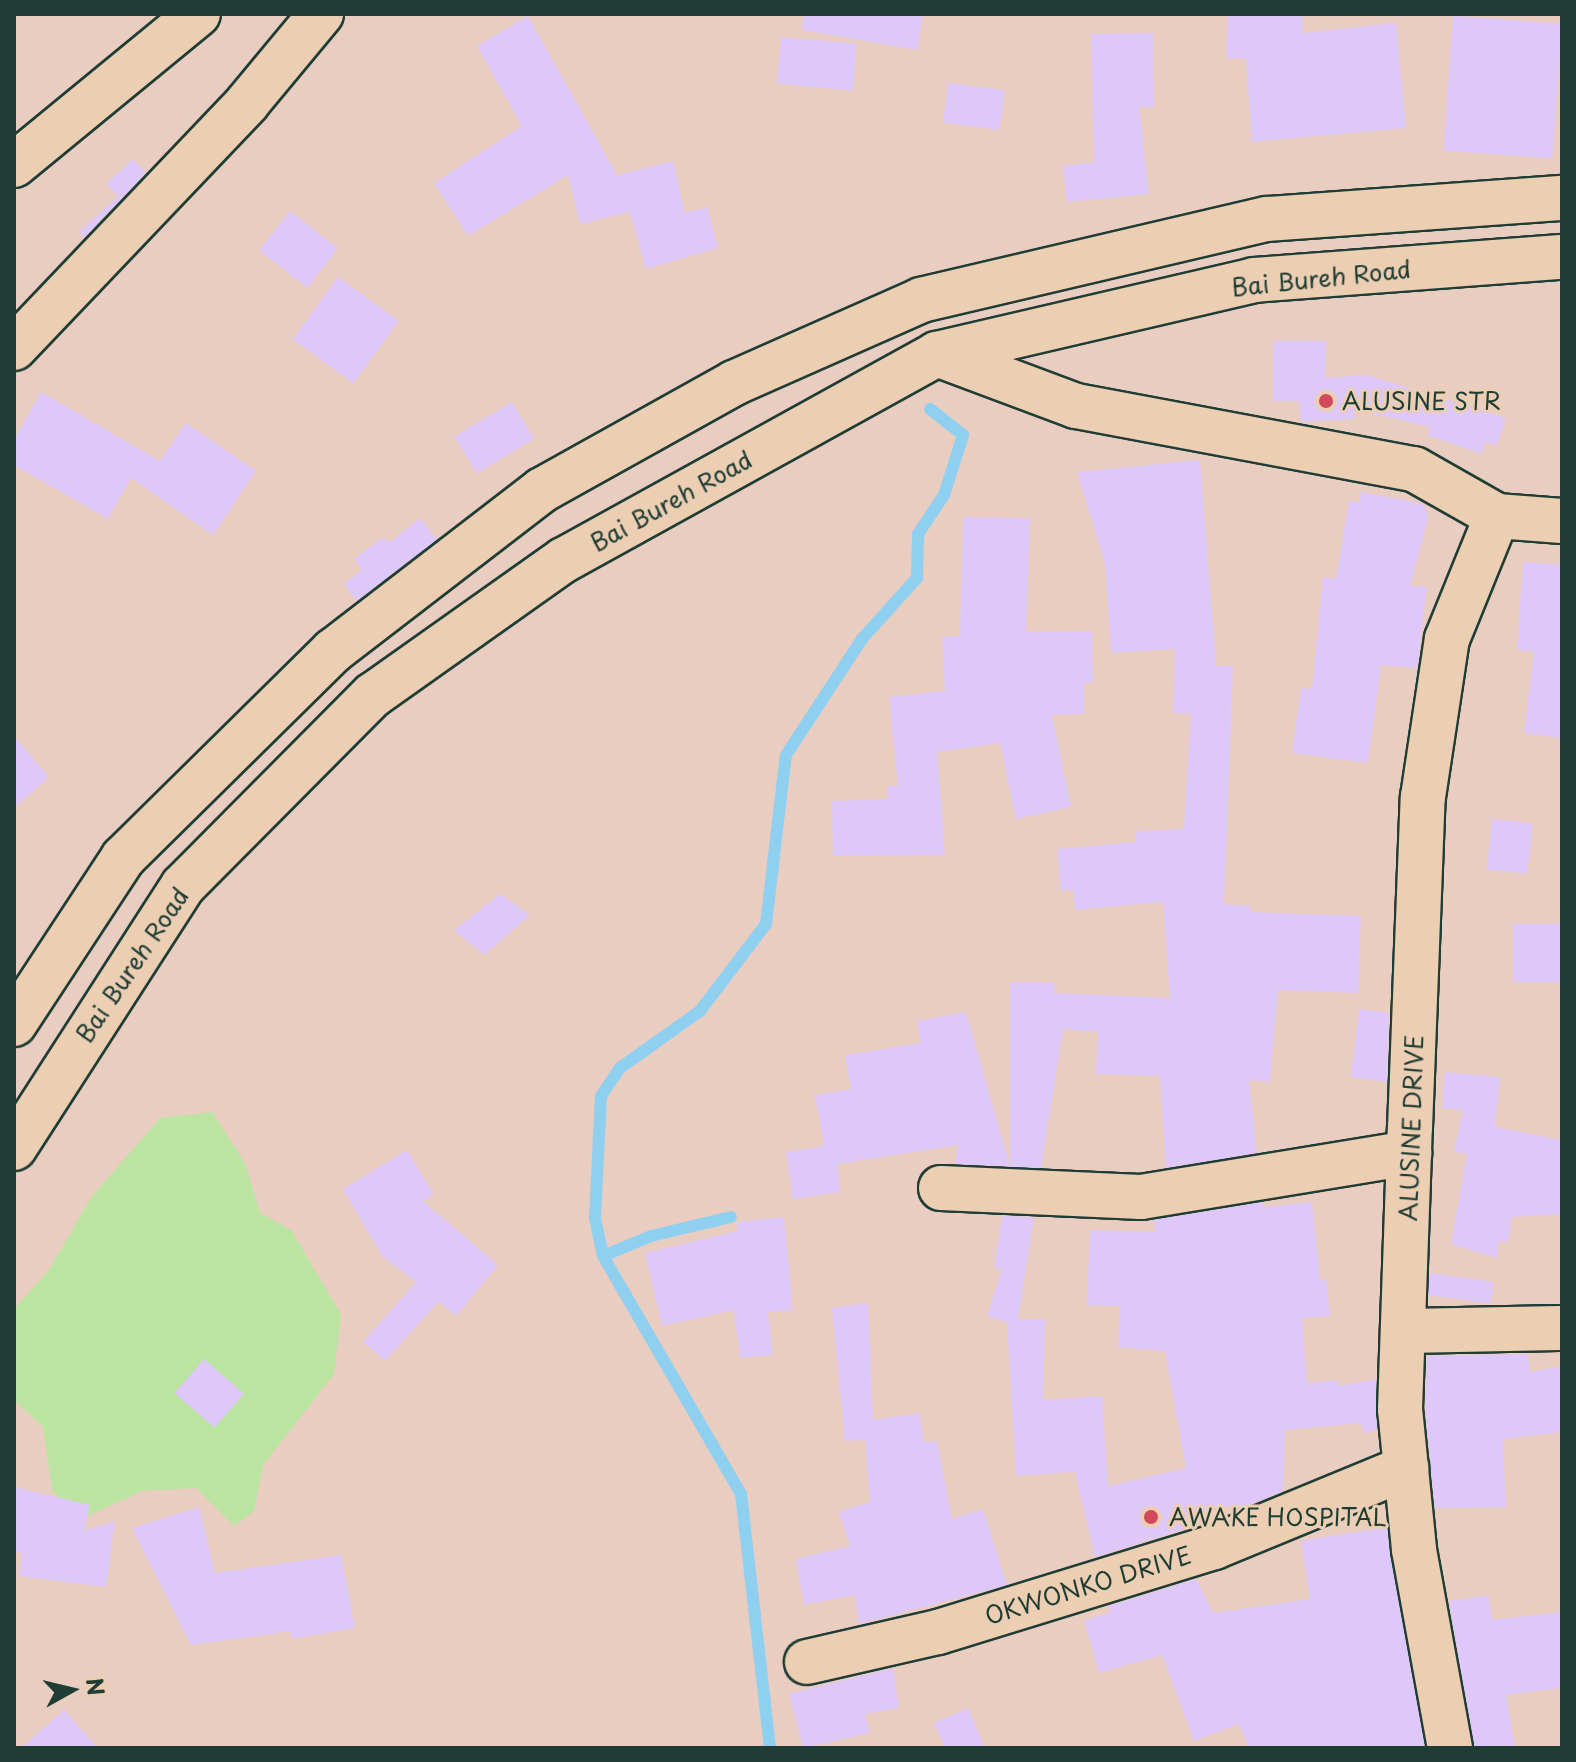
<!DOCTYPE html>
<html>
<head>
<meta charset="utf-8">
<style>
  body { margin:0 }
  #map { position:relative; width:1576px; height:1762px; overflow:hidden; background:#e9cdc1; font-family:"Playpen Sans",sans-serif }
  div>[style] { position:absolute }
  .green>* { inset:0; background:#bae4a0 }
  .stream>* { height:12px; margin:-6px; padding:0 6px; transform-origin:6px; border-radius:6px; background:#8fd0f1 }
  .building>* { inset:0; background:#ddc8f9; transform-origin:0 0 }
  .roads { filter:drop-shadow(2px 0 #1f3d34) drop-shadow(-2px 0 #1f3d34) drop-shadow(0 2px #1f3d34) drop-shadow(0 -2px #1f3d34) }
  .street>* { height:44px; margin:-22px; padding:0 22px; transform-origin:22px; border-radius:22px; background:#ecceb3 }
  .secondary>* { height:44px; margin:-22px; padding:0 22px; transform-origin:22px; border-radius:22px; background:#ecceb3 }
  .highway>* { height:44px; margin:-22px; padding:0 22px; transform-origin:22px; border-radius:22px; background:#ecceb3 }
  .dots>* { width:22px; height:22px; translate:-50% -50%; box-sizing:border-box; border:4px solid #ecceb3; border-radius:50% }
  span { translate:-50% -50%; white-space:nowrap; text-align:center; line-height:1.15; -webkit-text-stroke:6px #ecceb3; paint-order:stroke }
  .street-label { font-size:24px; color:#1f3d34 }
  .poi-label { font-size:24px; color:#1f3d34 }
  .left { translate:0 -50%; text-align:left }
  .frame { position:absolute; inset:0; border:16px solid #1f3d34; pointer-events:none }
  .north { position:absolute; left:32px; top:1650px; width:80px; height:80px; -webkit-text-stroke:6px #ecceb3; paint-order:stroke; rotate:82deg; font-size:22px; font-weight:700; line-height:32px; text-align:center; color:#1f3d34 }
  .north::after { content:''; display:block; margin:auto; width:28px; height:36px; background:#1f3d34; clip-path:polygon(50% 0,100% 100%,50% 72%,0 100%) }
</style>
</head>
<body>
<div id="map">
  <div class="green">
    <div style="clip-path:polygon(212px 1112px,245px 1163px,260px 1213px,291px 1230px,341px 1314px,334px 1374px,263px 1465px,254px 1511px,234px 1526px,196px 1488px,142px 1491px,79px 1520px,52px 1490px,43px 1427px,14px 1400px,14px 1309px,49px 1270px,92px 1196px,160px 1118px)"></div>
  </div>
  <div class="stream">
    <div style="left:603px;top:1256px;width:52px;rotate:-22.6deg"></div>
    <div style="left:651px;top:1236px;width:82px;rotate:-13.4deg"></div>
    <div style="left:770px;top:1748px;width:256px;rotate:-96.5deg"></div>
    <div style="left:741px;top:1494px;width:275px;rotate:-120.1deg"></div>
    <div style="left:603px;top:1256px;width:39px;rotate:-102deg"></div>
    <div style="left:595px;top:1218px;width:122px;rotate:-87.2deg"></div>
    <div style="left:601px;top:1096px;width:34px;rotate:-56deg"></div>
    <div style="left:620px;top:1068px;width:98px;rotate:-35.5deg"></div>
    <div style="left:700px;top:1011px;width:109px;rotate:-52.8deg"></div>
    <div style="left:766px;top:924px;width:170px;rotate:-83.3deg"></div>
    <div style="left:786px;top:755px;width:139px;rotate:-56.8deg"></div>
    <div style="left:862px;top:639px;width:82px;rotate:-48deg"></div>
    <div style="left:917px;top:578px;width:44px;rotate:-88.7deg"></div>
    <div style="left:918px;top:534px;width:47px;rotate:-56.3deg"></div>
    <div style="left:944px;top:495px;width:63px;rotate:-72.4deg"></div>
    <div style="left:963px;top:435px;width:42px;rotate:-141.8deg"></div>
  </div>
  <div class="building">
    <div style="clip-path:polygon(804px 14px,923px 14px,917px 50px,802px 30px)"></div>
    <div style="clip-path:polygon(1228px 14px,1303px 14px,1302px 33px,1396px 23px,1406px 128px,1252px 142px,1246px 59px,1226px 58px)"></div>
    <div style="clip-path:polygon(528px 16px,617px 175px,673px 161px,685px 213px,707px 207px,718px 248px,646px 269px,630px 212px,580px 224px,568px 175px,468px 236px,434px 183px,522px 126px,477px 46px)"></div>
    <div style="left:1453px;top:16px;width:109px;height:135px;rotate:4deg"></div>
    <div style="clip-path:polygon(1153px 33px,1154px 107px,1139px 107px,1149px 194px,1067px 202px,1063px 166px,1094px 162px,1091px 34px)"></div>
    <div style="left:781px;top:37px;width:76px;height:47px;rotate:5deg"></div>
    <div style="left:948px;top:83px;width:57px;height:40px;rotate:7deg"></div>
    <div style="clip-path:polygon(133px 159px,146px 173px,84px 238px,79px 232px,118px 196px,106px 184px)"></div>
    <div style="left:290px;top:211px;width:61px;height:50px;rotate:38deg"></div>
    <div style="left:338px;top:277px;width:75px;height:77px;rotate:36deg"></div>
    <div style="clip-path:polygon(1273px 341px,1326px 341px,1325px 378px,1367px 375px,1506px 418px,1497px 446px,1485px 442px,1482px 454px,1427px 435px,1430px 427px,1354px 409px,1355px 419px,1301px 422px,1299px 401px,1273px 401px)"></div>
    <div style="clip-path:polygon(41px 392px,160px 461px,186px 423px,256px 471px,213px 535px,131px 478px,108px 519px,14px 465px,14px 440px)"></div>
    <div style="left:512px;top:402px;width:43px;height:67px;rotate:59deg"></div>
    <div style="clip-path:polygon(1200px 460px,1216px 666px,1233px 666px,1224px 904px,1251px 906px,1250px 912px,1361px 916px,1358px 993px,1278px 990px,1270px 1082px,1249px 1080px,1257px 1153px,1166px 1168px,1160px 1076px,1096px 1074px,1098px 1032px,1063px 1029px,1041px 1168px,955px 1164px,958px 1145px,837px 1164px,841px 1192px,793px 1199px,786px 1152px,824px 1146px,815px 1095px,851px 1089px,845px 1055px,921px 1043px,917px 1021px,966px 1012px,1010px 1166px,1010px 982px,1054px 982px,1054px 993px,1170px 998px,1163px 902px,1075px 910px,1073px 890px,1061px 891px,1057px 849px,1136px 842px,1136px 831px,1184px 829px,1191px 714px,1173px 713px,1175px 649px,1111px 653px,1105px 564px,1077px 472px)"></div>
    <div style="clip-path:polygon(1361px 492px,1424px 504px,1428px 519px,1410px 586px,1427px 587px,1417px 668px,1381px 665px,1368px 763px,1292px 753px,1301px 688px,1312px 689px,1323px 577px,1336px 579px,1349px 501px,1360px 502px)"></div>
    <div style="clip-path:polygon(963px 517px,1030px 518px,1026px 632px,1092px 631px,1093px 683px,1084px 683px,1084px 714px,1052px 715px,1071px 807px,1016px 819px,1000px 743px,937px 752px,945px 855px,833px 856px,832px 801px,888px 799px,887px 786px,898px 786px,889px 697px,945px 691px,942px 637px,960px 636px)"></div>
    <div style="clip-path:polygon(420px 518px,437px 540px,357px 601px,344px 584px,362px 570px,354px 559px,382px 538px,390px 542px)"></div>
    <div style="clip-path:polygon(1523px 562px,1562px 565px,1562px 738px,1524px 733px,1534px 652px,1517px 650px)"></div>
    <div style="clip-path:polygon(14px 736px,49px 777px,14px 808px)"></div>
    <div style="left:1492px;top:819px;width:41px;height:51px;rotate:6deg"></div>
    <div style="clip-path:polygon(500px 894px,530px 915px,484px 955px,454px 930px)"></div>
    <div style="left:1562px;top:924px;width:58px;height:49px;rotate:90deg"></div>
    <div style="clip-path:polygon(1359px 1009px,1389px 1013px,1387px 1082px,1351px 1077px)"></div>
    <div style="clip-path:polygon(1445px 1072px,1500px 1077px,1495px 1127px,1562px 1140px,1562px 1214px,1512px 1217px,1508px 1242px,1499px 1241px,1497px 1258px,1451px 1244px,1467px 1154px,1454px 1152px,1463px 1110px,1442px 1108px)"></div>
    <div style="clip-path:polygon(407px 1150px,434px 1195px,423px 1201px,498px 1265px,456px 1316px,439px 1301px,385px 1361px,363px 1342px,416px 1282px,383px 1257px,343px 1189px)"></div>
    <div style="clip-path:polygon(1263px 1202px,1263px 1207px,1312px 1202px,1320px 1280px,1326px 1279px,1330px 1316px,1302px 1318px,1307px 1383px,1339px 1380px,1339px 1386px,1376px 1379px,1377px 1430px,1363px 1433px,1361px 1423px,1285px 1430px,1283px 1491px,1246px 1507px,1213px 1506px,1217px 1519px,1095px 1557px,1075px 1472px,1016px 1476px,1007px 1323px,987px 1316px,1002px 1269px,994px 1268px,1002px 1216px,1034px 1217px,1018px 1319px,1045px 1319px,1043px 1400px,1102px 1396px,1108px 1486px,1186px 1468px,1165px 1351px,1118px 1347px,1120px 1306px,1087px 1305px,1090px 1230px,1156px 1232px,1153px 1220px)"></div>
    <div style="clip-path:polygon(784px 1217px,793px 1310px,768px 1312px,773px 1355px,740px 1358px,734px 1310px,662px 1326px,645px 1253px,738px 1231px,737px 1222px)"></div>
    <div style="left:1494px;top:1282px;width:22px;height:65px;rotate:98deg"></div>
    <div style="clip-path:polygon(868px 1303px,873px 1420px,920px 1413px,924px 1442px,937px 1441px,952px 1519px,983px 1509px,1007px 1585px,859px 1624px,855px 1595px,804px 1605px,796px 1559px,850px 1546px,839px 1512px,870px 1502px,865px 1440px,845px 1441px,832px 1308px)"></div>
    <div style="clip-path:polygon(1528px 1354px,1530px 1372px,1562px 1366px,1562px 1432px,1503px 1439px,1506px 1507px,1435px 1508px,1425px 1408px,1427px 1356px)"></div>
    <div style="left:204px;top:1359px;width:53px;height:45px;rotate:41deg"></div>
    <div style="clip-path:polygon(14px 1487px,90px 1505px,84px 1531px,115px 1521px,106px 1587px,19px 1576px,22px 1553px,14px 1551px)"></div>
    <div style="clip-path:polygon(199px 1507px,215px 1573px,341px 1555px,355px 1628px,292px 1639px,291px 1631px,191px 1645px,132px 1528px)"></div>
    <div style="clip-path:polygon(1387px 1527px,1425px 1748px,1249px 1748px,1239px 1724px,1194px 1741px,1162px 1655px,1099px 1673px,1084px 1620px,1110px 1613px,1108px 1606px,1196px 1579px,1213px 1613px,1310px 1599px,1301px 1541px)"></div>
    <div style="clip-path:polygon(1488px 1595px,1492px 1620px,1562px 1612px,1562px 1688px,1506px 1695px,1515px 1748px,1474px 1748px,1449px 1601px)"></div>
    <div style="clip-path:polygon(893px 1668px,899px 1708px,865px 1714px,870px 1733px,803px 1748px,789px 1694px)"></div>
    <div style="clip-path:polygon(968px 1708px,985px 1748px,945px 1748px,934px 1723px)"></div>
    <div style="clip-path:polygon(64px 1710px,98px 1748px,21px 1748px)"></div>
  </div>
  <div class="roads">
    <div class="street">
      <div style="left:14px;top:348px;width:338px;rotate:-46.4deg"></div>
      <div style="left:247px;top:103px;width:116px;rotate:-50.3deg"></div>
      <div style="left:937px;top:354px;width:148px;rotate:20.5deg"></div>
      <div style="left:1076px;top:406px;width:344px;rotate:10.6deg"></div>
      <div style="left:1414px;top:469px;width:95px;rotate:29.5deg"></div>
      <div style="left:1497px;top:516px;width:65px;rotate:4.4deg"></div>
      <div style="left:941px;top:1188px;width:200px;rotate:2.6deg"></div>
      <div style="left:1141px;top:1197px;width:272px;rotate:-9.3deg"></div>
      <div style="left:1403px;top:1331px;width:159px;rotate:-1.1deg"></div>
      <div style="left:807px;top:1662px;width:134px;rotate:-12.9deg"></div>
      <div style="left:938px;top:1632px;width:289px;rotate:-17.1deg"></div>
      <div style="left:1214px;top:1547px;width:208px;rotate:-22.4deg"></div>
      <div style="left:1450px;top:1748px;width:202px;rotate:-100.3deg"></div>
      <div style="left:1414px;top:1549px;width:141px;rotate:-95.7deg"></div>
      <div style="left:1400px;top:1409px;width:281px;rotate:-88deg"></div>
      <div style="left:1410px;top:1128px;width:331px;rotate:-87.8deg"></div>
      <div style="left:1423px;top:797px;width:160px;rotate:-81.4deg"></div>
      <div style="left:1447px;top:639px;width:133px;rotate:-67.9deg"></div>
    </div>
    <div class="secondary">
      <div style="left:14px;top:165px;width:238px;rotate:-39.4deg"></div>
    </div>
    <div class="highway">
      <div style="left:14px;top:1024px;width:199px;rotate:-56.7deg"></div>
      <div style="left:123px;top:858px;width:295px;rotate:-44.6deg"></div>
      <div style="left:333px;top:651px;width:264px;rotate:-37.6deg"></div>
      <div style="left:542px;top:490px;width:220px;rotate:-29.1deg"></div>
      <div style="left:734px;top:383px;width:205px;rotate:-23.9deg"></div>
      <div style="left:921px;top:300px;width:355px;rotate:-13.2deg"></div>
      <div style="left:1267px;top:219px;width:296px;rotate:-4.1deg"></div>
      <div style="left:14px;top:1148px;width:312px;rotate:-57.2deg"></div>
      <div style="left:183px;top:886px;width:269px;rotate:-45.2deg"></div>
      <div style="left:373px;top:695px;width:234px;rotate:-35.3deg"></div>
      <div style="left:564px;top:560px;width:426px;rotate:-28.9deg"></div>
      <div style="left:937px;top:354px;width:326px;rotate:-13.1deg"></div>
      <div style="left:1254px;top:280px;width:309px;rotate:-4.3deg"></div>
    </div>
  </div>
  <div class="dots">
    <div style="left:1326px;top:401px;background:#d1495b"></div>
    <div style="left:1151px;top:1517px;background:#d1495b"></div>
  </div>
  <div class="street-label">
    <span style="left:1321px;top:278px;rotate:-6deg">Bai Bureh Road</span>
    <span style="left:671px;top:501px;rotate:-29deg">Bai Bureh Road</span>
    <span style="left:132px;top:965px;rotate:-56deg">Bai Bureh Road</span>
    <span style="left:1411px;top:1128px;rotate:-88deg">ALUSINE DRIVE</span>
    <span style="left:1088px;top:1585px;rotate:-17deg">OKWONKO DRIVE</span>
  </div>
  <div class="poi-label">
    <span class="left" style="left:1342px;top:401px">ALUSINE STR</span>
    <span class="left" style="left:1169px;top:1517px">AWAKE HOSPITAL</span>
  </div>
  <div class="frame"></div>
  <div class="north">N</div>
</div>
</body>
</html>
